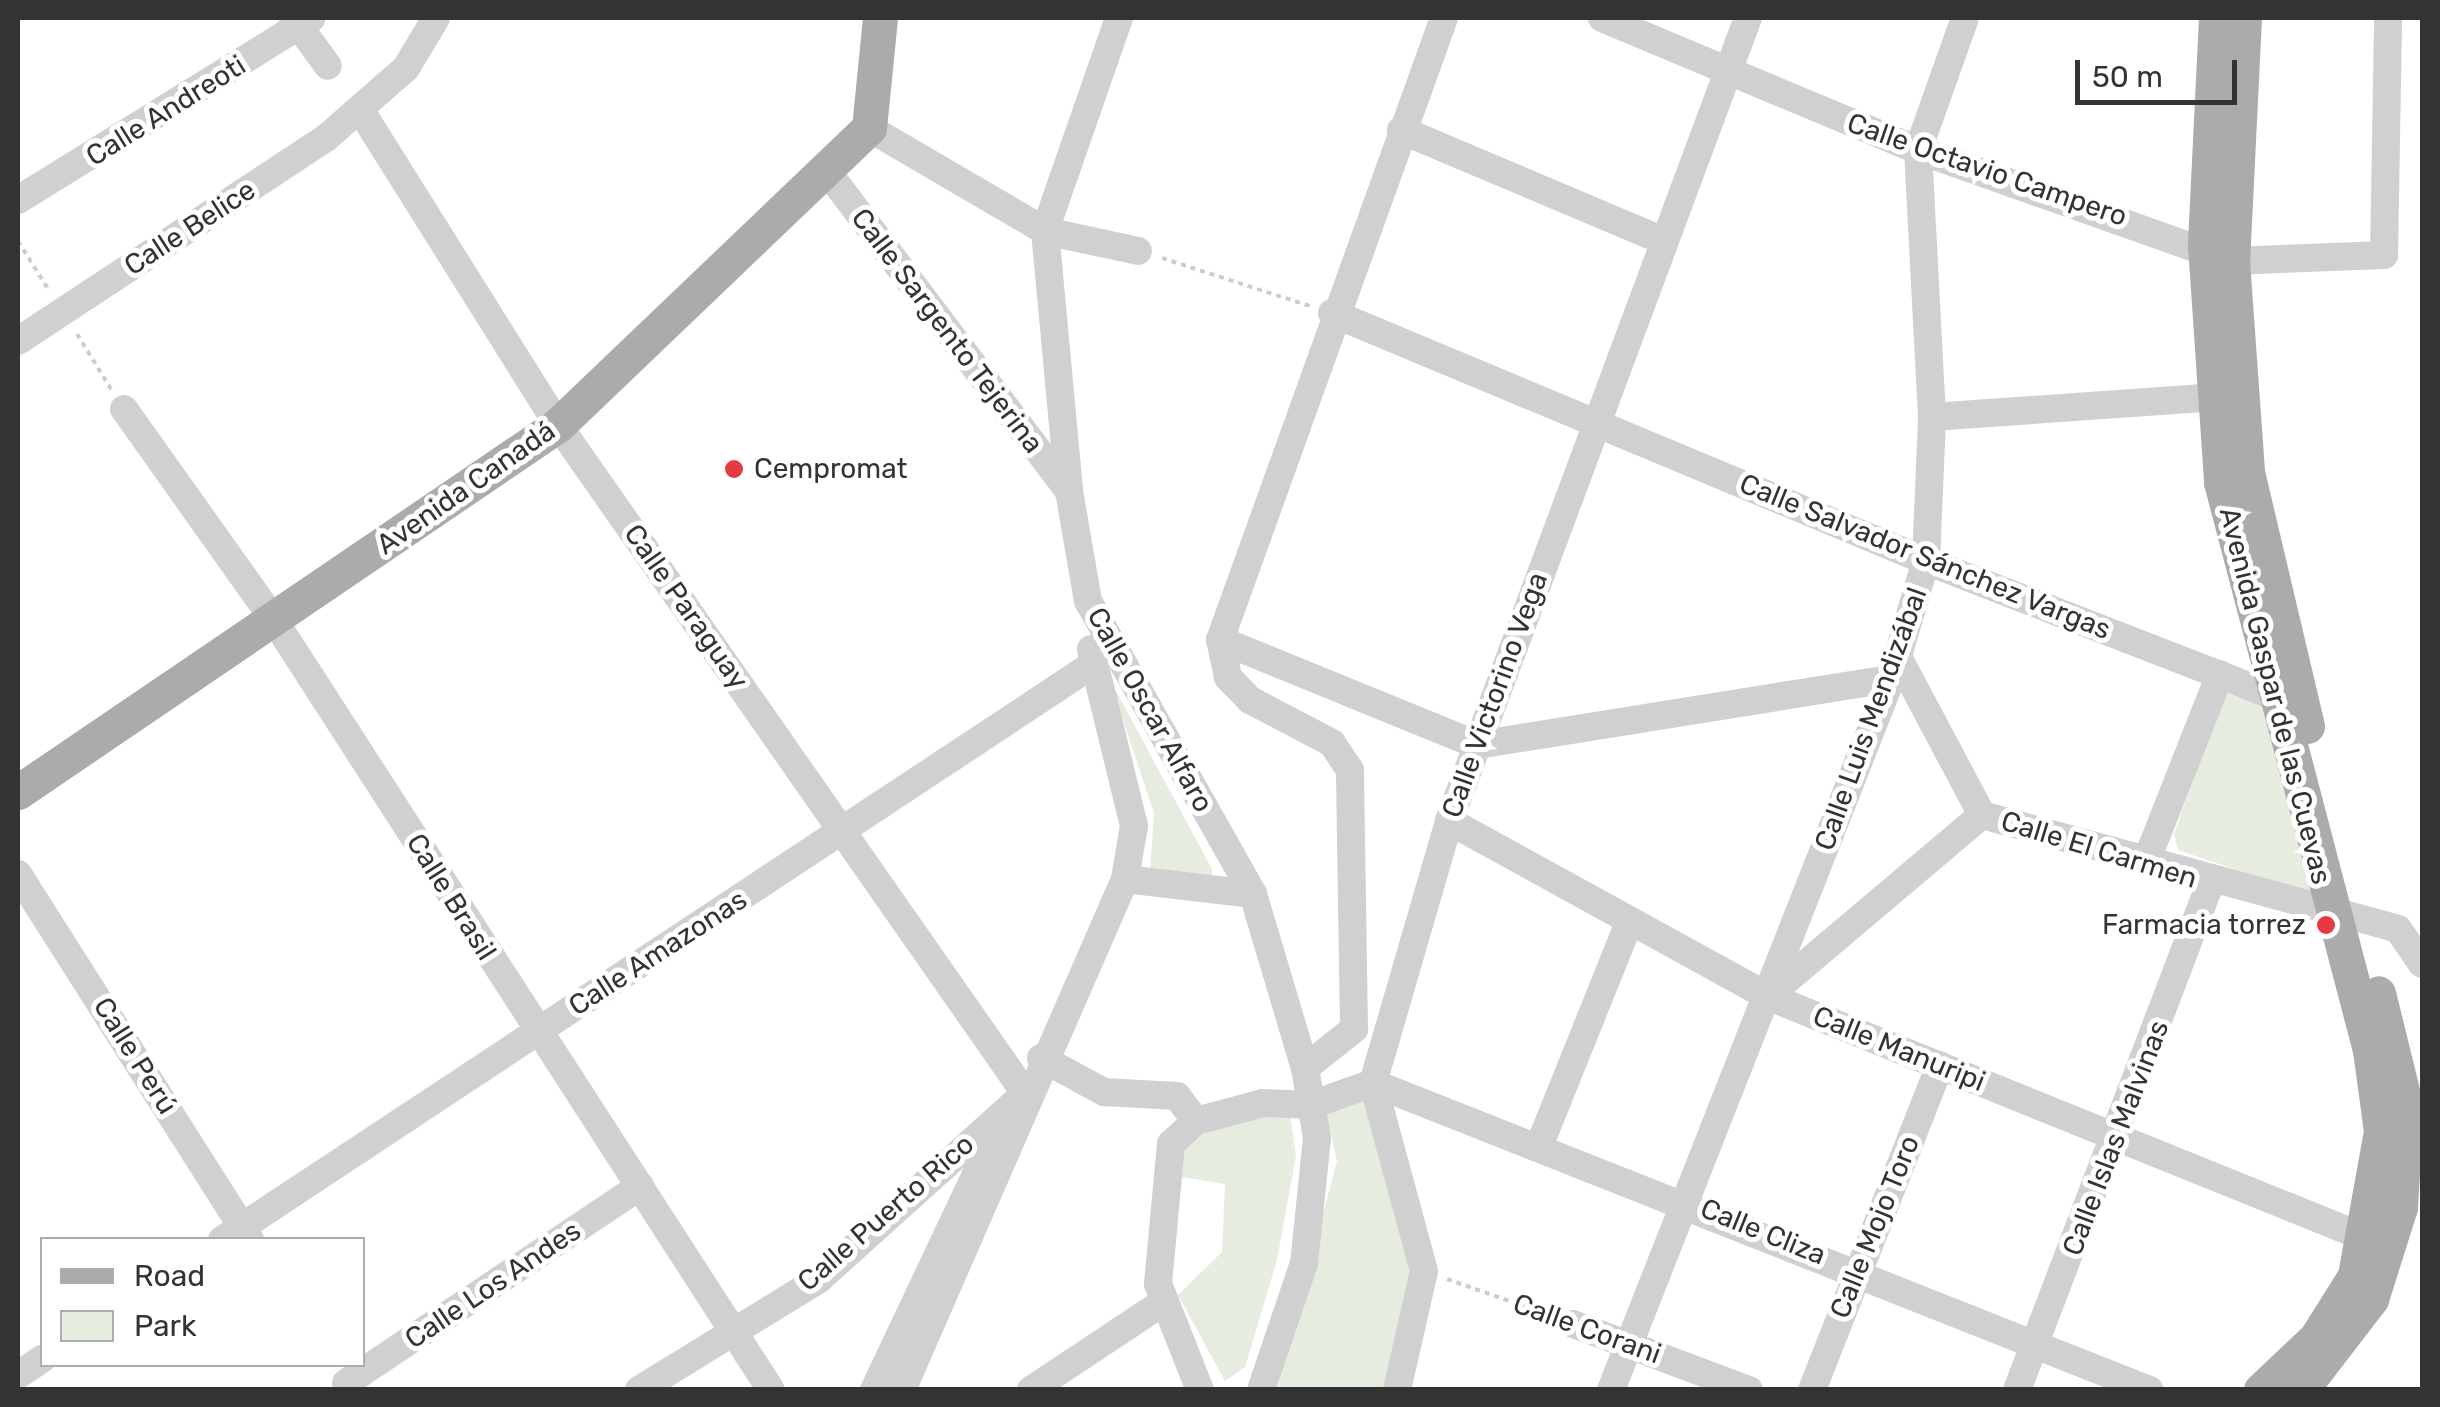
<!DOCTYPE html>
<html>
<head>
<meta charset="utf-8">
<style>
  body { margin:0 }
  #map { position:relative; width:2440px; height:1407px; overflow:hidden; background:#fff; font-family:Rubik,sans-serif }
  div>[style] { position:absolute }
  .green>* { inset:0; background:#e6ecdf }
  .path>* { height:4px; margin-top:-2px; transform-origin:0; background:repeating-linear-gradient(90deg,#cdcdcd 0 5px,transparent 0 10px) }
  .minor>* { height:28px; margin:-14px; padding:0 14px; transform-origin:14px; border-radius:14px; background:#d0d0d0 }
  .major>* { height:35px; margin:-17.5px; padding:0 17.5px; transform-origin:17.5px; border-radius:17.5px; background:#ababab }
  .dots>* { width:28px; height:28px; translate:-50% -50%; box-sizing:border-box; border:5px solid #fff; border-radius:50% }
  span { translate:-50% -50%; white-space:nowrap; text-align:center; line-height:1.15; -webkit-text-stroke:10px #fff; paint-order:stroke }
  .street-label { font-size:28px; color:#333 }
  .poi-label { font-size:28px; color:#333 }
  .left { translate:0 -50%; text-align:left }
  .right { translate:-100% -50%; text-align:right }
  .frame { position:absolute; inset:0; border:20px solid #333; pointer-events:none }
  .legend { position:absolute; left:40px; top:1237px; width:325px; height:130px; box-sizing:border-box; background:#fff; border:2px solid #adadad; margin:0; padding:12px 18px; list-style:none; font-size:30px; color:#333 }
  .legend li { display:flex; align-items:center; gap:20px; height:50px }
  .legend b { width:50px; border:2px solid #adadad }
  .scale { position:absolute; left:2075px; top:60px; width:162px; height:45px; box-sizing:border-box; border:5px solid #333; border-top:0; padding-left:12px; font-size:30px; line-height:35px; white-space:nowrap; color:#333; -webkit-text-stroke:8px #fff; paint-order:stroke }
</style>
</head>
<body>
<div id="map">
  <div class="green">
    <div style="clip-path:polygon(1109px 678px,1212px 869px,1212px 879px,1150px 871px,1154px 813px)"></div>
    <div style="clip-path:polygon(2224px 693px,2262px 704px,2318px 889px,2310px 895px,2178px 850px,2174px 834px)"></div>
    <div style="clip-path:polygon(1360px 1081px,1419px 1230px,1393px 1389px,1277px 1390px,1337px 1161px,1326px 1113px)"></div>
    <div style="clip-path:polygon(1289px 1107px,1296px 1156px,1277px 1260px,1245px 1367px,1225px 1381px,1178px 1295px,1222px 1252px,1225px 1184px,1174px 1176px,1183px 1150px,1208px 1130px)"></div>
  </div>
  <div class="path">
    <div style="left:18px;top:241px;width:60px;rotate:57.9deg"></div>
    <div style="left:1162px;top:258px;width:156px;rotate:18deg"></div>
    <div style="left:77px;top:334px;width:65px;rotate:58.3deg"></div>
    <div style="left:1447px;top:1279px;width:111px;rotate:19.4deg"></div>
  </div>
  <div class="minor">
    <div style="left:293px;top:18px;width:59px;rotate:53.9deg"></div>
    <div style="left:1119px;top:18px;width:225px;rotate:109.2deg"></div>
    <div style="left:1045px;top:231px;width:261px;rotate:84.7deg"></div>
    <div style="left:1069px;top:491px;width:112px;rotate:80.2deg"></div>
    <div style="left:1088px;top:601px;width:336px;rotate:60.6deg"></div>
    <div style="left:1253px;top:894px;width:182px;rotate:73.4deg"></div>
    <div style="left:1305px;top:1068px;width:71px;rotate:80.3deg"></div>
    <div style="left:1317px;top:1138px;width:126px;rotate:95.9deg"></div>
    <div style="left:1304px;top:1263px;width:134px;rotate:108.7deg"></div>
    <div style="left:1602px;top:18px;width:342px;rotate:22.7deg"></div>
    <div style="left:1918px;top:150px;width:333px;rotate:19.5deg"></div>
    <div style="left:2232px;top:261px;width:152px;rotate:-2.3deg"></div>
    <div style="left:2384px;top:255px;width:237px;rotate:-89deg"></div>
    <div style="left:361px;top:111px;width:371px;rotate:57.9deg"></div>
    <div style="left:558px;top:425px;width:815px;rotate:55.04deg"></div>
    <div style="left:869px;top:128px;width:204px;rotate:30.3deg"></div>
    <div style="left:1045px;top:231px;width:95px;rotate:12.1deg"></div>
    <div style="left:1401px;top:130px;width:283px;rotate:22.9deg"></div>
    <div style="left:826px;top:170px;width:403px;rotate:52.9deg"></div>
    <div style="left:18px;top:200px;width:345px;rotate:-31.8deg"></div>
    <div style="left:1332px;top:313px;width:644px;rotate:22.66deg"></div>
    <div style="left:1926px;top:561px;width:373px;rotate:21.2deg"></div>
    <div style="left:2274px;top:696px;width:16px;rotate:-11deg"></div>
    <div style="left:18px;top:341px;width:369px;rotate:-33.4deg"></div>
    <div style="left:326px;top:138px;width:106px;rotate:-41.2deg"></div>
    <div style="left:406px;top:68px;width:58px;rotate:-59deg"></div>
    <div style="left:124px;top:409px;width:259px;rotate:54.6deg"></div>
    <div style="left:274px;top:620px;width:916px;rotate:57.16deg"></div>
    <div style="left:1932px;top:417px;width:304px;rotate:-4deg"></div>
    <div style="left:1220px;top:640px;width:278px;rotate:22.2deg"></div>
    <div style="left:1477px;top:745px;width:419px;rotate:-9.1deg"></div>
    <div style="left:1898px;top:657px;width:179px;rotate:62deg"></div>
    <div style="left:1982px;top:815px;width:431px;rotate:15.3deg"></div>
    <div style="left:2398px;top:929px;width:42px;rotate:55.6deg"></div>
    <div style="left:1449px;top:821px;width:363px;rotate:28.8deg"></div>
    <div style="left:1767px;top:996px;width:646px;rotate:22deg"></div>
    <div style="left:2146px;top:862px;width:202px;rotate:-68.5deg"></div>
    <div style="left:18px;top:874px;width:433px;rotate:57.6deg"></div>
    <div style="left:1125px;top:879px;width:129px;rotate:6.7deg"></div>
    <div style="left:1769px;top:995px;width:279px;rotate:-40.2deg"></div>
    <div style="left:1041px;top:1058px;width:72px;rotate:28.4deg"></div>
    <div style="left:1104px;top:1092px;width:73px;rotate:3.1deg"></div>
    <div style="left:1177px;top:1096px;width:31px;rotate:53deg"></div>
    <div style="left:1305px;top:1068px;width:63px;rotate:-38.5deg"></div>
    <div style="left:1354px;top:1029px;width:259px;rotate:-90.9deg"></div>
    <div style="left:1350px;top:770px;width:32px;rotate:-124deg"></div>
    <div style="left:1332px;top:743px;width:93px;rotate:-152.3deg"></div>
    <div style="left:1250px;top:700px;width:32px;rotate:-134deg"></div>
    <div style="left:1228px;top:677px;width:38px;rotate:-102deg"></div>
    <div style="left:1220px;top:640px;width:661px;rotate:-70.19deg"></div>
    <div style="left:1373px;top:1083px;width:835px;rotate:21.58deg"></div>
    <div style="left:1540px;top:1144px;width:236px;rotate:-68.1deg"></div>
    <div style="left:222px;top:1240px;width:1043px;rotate:-33.46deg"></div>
    <div style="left:1573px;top:1324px;width:188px;rotate:20.6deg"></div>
    <div style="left:18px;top:1375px;width:29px;rotate:-34deg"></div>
    <div style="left:346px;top:1383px;width:354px;rotate:-33.8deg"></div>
    <div style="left:639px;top:1390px;width:210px;rotate:-31.6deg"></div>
    <div style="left:818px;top:1280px;width:273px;rotate:-42deg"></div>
    <div style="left:874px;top:1390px;width:283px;rotate:-64.7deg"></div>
    <div style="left:902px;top:1390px;width:558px;rotate:-66.42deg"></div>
    <div style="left:1125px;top:879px;width:54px;rotate:-80.4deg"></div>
    <div style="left:1134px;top:826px;width:182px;rotate:-103.7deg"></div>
    <div style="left:1031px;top:1390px;width:161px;rotate:-33.6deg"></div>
    <div style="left:1200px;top:1390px;width:114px;rotate:-111.6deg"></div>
    <div style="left:1158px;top:1284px;width:141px;rotate:-84.7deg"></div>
    <div style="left:1171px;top:1144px;width:34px;rotate:-43deg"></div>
    <div style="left:1196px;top:1121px;width:69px;rotate:-15deg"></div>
    <div style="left:1263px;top:1103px;width:48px;rotate:2.4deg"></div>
    <div style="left:1311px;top:1105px;width:66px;rotate:-19.5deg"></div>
    <div style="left:1397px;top:1390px;width:122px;rotate:-77.2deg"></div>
    <div style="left:1424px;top:1271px;width:195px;rotate:-105.2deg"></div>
    <div style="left:1373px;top:1083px;width:273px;rotate:-73.8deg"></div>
    <div style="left:1449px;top:821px;width:857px;rotate:-69.58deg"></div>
    <div style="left:1611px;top:1390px;width:764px;rotate:-68.5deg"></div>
    <div style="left:1891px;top:679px;width:123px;rotate:-73.5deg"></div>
    <div style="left:1926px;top:561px;width:144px;rotate:-87.6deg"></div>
    <div style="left:1932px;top:417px;width:267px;rotate:-93deg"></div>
    <div style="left:1918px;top:150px;width:140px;rotate:-70.4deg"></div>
    <div style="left:1812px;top:1390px;width:349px;rotate:-68.5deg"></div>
    <div style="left:2017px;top:1390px;width:542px;rotate:-69.12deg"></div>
  </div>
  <div class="major">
    <div style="left:2216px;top:18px;width:227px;rotate:92.8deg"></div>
    <div style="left:2205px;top:245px;width:238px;rotate:86.1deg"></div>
    <div style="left:2221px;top:482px;width:587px;rotate:75.3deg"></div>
    <div style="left:2370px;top:1050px;width:82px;rotate:82.3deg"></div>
    <div style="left:2381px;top:1131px;width:147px;rotate:100.2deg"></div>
    <div style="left:2355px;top:1276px;width:73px;rotate:122.2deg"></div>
    <div style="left:2316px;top:1338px;width:76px;rotate:136.6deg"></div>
    <div style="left:2244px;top:18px;width:243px;rotate:92.8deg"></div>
    <div style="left:2232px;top:261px;width:212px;rotate:85.9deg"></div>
    <div style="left:2247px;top:472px;width:261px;rotate:76.7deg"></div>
    <div style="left:18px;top:792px;width:653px;rotate:-34.2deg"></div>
    <div style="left:558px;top:425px;width:430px;rotate:-43.7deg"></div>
    <div style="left:869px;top:128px;width:111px;rotate:-84.3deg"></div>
    <div style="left:2301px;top:1390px;width:115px;rotate:-52.4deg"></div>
    <div style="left:2371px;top:1299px;width:96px;rotate:-72.5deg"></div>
    <div style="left:2400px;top:1207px;width:100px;rotate:-86.6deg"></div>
    <div style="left:2406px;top:1107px;width:117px;rotate:-103.8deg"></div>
  </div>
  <div class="dots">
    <div style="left:734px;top:469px;background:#e63946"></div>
    <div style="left:2326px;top:925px;background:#e63946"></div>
  </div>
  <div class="street-label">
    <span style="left:166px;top:111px;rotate:-32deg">Calle Andreoti</span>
    <span style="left:1987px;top:170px;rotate:19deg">Calle Octavio Campero</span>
    <span style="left:190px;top:228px;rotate:-33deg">Calle Belice</span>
    <span style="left:947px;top:331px;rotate:53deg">Calle Sargento Tejerina</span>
    <span style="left:466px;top:488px;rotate:-35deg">Avenida Canadá</span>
    <span style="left:1925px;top:557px;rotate:22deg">Calle Salvador Sánchez Vargas</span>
    <span style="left:686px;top:607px;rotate:55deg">Calle Paraguay</span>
    <span style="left:1495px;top:695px;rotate:-70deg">Calle Victorino Vega</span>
    <span style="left:2275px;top:696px;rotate:76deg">Avenida Gaspar de las Cuevas</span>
    <span style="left:1150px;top:710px;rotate:61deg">Calle Oscar Alfaro</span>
    <span style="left:1871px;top:719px;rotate:-70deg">Calle Luis Mendizábal</span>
    <span style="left:2099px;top:850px;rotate:17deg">Calle El Carmen</span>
    <span style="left:451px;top:897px;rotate:58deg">Calle Brasil</span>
    <span style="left:658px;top:953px;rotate:-33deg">Calle Amazonas</span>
    <span style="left:1899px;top:1049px;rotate:22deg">Calle Manuripi</span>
    <span style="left:135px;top:1056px;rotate:58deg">Calle Perú</span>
    <span style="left:2116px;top:1138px;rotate:-69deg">Calle Islas Malvinas</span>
    <span style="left:886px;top:1213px;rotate:-41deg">Calle Puerto Rico</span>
    <span style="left:1875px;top:1227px;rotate:-68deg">Calle Mojo Toro</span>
    <span style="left:1763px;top:1232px;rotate:22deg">Calle Cliza</span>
    <span style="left:493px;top:1285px;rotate:-34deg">Calle Los Andes</span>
    <span style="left:1587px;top:1329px;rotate:20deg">Calle Corani</span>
  </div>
  <div class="poi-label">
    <span class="left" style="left:754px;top:469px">Cempromat</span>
    <span class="right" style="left:2306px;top:925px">Farmacia torrez</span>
  </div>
  <div class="frame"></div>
  <ul class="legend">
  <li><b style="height:12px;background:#ababab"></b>Road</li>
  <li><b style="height:28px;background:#e6ecdf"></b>Park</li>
  </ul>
  <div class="scale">50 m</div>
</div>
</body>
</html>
